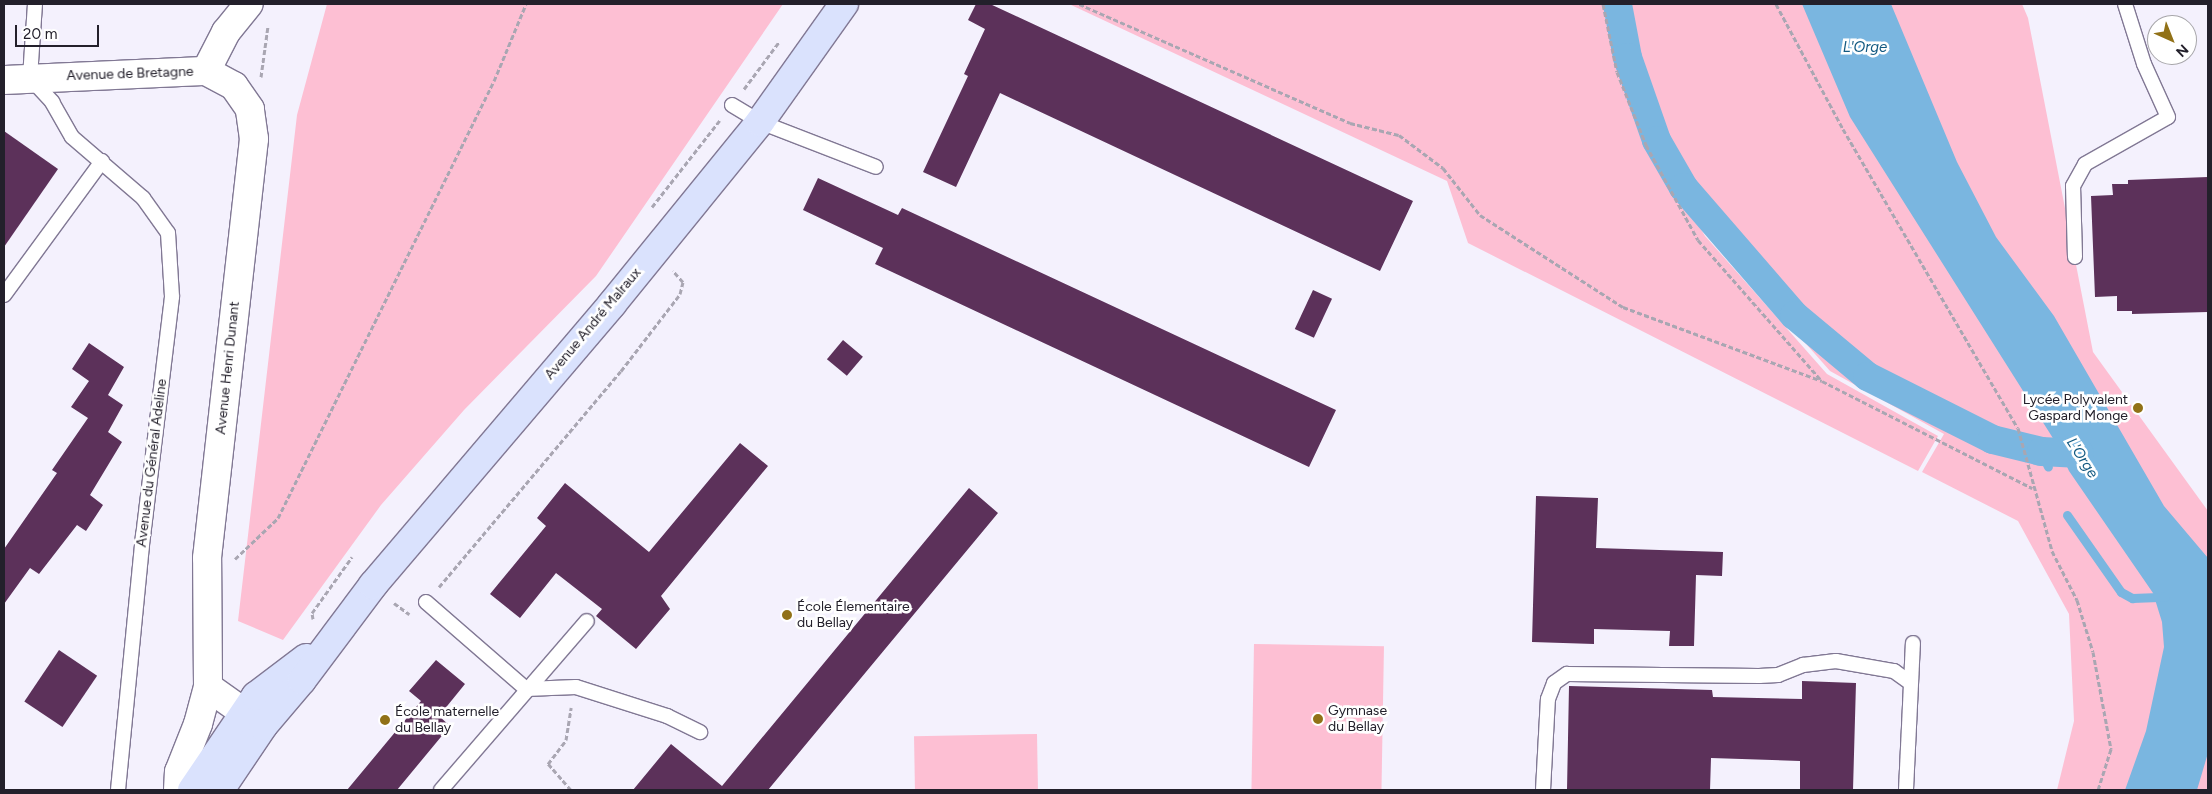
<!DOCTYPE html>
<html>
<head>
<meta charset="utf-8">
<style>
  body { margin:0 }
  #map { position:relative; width:2212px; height:794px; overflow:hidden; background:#f4f1fd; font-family:Figtree,sans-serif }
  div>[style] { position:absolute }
  .green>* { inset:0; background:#fdbfd3; transform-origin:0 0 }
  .water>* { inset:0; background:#7ab6e0 }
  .stream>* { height:9px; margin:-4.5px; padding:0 4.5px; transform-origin:4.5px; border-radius:4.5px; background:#7ab6e0 }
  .canal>* { height:29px; margin:-14.5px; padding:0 14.5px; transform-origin:14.5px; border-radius:14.5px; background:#7ab6e0 }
  .building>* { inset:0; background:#5c315a; transform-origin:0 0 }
  .path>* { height:3px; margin-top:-1.5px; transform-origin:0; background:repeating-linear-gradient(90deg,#a9a6b2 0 5px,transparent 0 7.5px) }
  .roads { filter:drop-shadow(1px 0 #817894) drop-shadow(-1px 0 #817894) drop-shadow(0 1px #817894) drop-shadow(0 -1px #817894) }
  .lane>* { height:14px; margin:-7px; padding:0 7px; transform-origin:7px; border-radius:7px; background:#fff }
  .street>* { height:28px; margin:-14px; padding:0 14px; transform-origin:14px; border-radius:14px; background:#fff }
  .secondary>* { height:28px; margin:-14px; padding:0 14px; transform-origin:14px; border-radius:14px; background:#dae2fd }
  .dots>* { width:14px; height:14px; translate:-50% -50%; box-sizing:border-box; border:2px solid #fff; border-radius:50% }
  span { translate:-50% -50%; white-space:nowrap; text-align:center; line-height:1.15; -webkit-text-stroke:5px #fff; paint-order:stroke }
  .street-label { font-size:14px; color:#23202b }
  .poi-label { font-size:14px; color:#23202b }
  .right { translate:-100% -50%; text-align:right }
  .left { translate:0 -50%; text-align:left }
  .water-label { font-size:15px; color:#125981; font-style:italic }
  .frame { position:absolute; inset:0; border:5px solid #23202b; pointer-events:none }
  .north { position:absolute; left:2147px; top:15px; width:50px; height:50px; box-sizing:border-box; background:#fff; border:1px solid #a7a6aa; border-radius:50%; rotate:136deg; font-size:14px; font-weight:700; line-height:20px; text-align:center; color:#23202b }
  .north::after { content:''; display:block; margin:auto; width:18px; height:22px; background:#917117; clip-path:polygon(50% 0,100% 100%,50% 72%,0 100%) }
  .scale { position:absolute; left:15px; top:25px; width:84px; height:22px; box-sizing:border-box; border:2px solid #23202b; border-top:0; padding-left:6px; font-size:15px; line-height:18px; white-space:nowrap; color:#23202b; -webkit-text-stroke:4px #fff; paint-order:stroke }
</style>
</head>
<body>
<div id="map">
  <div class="green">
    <div style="clip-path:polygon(327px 4px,783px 4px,596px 276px,464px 410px,381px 505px,283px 640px,238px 621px,297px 115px)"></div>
    <div style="clip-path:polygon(1069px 4px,1609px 4px,1621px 70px,1649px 142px,1705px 236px,1827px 374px,1938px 436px,1918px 471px,1468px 243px,1447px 181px)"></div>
    <div style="clip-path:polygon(1612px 4px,2022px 4px,2028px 18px,2093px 352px,2208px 511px,2208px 790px,2057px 790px,2074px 721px,2069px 614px,2018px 521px,1922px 472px,1944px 434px,1830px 371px,1709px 234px,1653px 140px,1625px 69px)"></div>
    <div style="left:1254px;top:644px;width:130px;height:146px;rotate:1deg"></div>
    <div style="left:1037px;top:734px;width:56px;height:123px;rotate:89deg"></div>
  </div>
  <div class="water">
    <div style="clip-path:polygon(1802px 4px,1891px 4px,1957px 162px,1996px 237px,2054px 316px,2164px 506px,2208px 558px,2208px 753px,2197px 790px,2125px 790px,2146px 731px,2164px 647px,2162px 622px,2153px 593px,2069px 471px,2056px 443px,1850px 117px)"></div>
  </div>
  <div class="stream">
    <div style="left:2041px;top:451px;width:17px;rotate:66deg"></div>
    <div style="left:2067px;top:515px;width:94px;rotate:55deg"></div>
    <div style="left:2121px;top:592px;width:13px;rotate:29deg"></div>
    <div style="left:2132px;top:598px;width:33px;rotate:-2deg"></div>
  </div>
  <div class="canal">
    <div style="left:1617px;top:4px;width:54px;rotate:79.3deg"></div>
    <div style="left:1627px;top:57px;width:88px;rotate:70.7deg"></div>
    <div style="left:1656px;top:140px;width:54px;rotate:60.1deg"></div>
    <div style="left:1683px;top:187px;width:169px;rotate:49.1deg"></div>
    <div style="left:1794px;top:315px;width:95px;rotate:39.9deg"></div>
    <div style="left:1867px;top:376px;width:140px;rotate:26.7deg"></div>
    <div style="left:1992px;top:439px;width:50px;rotate:13.8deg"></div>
    <div style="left:2041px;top:451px;width:38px;rotate:3deg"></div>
  </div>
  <div class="building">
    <div style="clip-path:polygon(976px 4px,990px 4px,1413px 201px,1380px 271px,1000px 93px,956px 187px,923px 172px,968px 76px,964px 74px,985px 29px,968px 20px)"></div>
    <div style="clip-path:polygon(4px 131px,58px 169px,4px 247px)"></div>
    <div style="clip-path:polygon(2208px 177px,2208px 312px,2132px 314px,2132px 311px,2117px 311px,2117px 296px,2095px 297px,2091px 196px,2113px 195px,2112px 184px,2128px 184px,2128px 180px)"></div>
    <div style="clip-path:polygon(818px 178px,898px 215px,902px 208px,1336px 410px,1309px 467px,875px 264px,883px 248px,803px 210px)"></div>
    <div style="left:1313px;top:290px;width:21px;height:43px;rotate:25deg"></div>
    <div style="left:843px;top:340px;width:26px;height:25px;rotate:40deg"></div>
    <div style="clip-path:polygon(89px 343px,124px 367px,108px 395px,123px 405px,108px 432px,122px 442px,90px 495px,103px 505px,86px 531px,77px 525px,39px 574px,30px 568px,4px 604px,4px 549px,57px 473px,52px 470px,88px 418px,71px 407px,89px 381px,72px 369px)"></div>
    <div style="clip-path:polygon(740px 443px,768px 466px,661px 596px,670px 609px,636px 649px,596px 616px,602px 609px,556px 573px,520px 618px,490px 594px,546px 526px,537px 518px,565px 483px,649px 552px)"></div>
    <div style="clip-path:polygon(969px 488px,998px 513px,768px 790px,633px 790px,671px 744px,722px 786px)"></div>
    <div style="clip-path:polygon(1536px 496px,1598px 498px,1596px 548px,1723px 552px,1722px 576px,1696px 575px,1694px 646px,1669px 646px,1670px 631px,1594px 629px,1594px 644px,1532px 642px)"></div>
    <div style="left:59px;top:650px;width:46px;height:62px;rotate:34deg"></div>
    <div style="clip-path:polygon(436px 660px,465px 684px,439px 716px,450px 726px,397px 790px,347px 790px,421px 701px,409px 691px)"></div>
    <div style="clip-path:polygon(1802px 681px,1856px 683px,1853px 790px,1800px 790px,1800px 761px,1711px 758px,1710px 790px,1567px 790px,1569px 686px,1712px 690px,1713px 697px,1802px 699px)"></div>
  </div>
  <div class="path">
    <div style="left:1079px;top:4px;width:296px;rotate:23.7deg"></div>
    <div style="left:1350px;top:123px;width:50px;rotate:13.8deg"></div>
    <div style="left:1399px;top:135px;width:55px;rotate:36.9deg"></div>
    <div style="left:1443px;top:168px;width:60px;rotate:51.8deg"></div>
    <div style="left:1480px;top:215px;width:170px;rotate:32.8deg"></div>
    <div style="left:1623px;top:307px;width:212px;rotate:20.4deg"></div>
    <div style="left:1822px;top:381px;width:236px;rotate:27deg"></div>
    <div style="left:1603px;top:4px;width:69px;rotate:78.4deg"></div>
    <div style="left:1617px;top:72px;width:79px;rotate:68.3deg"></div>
    <div style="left:1646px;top:145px;width:108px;rotate:61.3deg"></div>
    <div style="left:1698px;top:240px;width:185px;rotate:48.7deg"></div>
    <div style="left:1776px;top:4px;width:142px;rotate:61.8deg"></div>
    <div style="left:1843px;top:129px;width:346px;rotate:59.7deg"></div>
    <div style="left:2018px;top:428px;width:128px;rotate:74.5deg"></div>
    <div style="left:2052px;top:551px;width:55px;rotate:63deg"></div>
    <div style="left:2077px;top:600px;width:54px;rotate:72.9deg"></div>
    <div style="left:2093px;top:652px;width:99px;rotate:79.5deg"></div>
    <div style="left:2111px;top:749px;width:43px;rotate:107.6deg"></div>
    <div style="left:261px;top:77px;width:51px;rotate:-82.2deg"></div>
    <div style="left:744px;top:89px;width:59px;rotate:-53.3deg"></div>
    <div style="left:652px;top:207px;width:110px;rotate:-52deg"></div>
    <div style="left:235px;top:559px;width:59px;rotate:-43.6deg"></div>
    <div style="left:278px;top:518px;width:487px;rotate:-63.7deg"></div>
    <div style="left:494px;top:81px;width:83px;rotate:-67.4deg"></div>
    <div style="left:439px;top:587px;width:282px;rotate:-49.9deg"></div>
    <div style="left:621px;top:371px;width:97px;rotate:-52.5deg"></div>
    <div style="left:680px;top:294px;width:12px;rotate:-76deg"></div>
    <div style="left:683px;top:282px;width:15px;rotate:-132deg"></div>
    <div style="left:394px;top:603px;width:19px;rotate:36deg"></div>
    <div style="left:313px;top:619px;width:6px;rotate:-99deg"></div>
    <div style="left:312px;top:613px;width:69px;rotate:-54.5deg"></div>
    <div style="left:571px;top:790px;width:35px;rotate:-131deg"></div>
    <div style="left:548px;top:764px;width:30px;rotate:-53deg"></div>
    <div style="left:566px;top:740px;width:33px;rotate:-81deg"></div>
  </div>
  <div class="roads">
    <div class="lane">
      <div style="left:35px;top:4px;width:74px;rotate:93.9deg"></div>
      <div style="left:30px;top:78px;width:33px;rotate:47deg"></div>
      <div style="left:52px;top:102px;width:40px;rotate:60.3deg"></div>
      <div style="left:72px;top:137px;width:94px;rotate:40.7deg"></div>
      <div style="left:143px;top:198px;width:43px;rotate:54.5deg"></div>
      <div style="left:168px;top:233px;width:64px;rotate:86.4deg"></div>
      <div style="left:172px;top:297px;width:240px;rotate:96.9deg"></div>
      <div style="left:143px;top:535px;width:256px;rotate:95.6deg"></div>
      <div style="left:732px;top:105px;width:33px;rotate:31deg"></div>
      <div style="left:760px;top:122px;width:124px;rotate:21.2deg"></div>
      <div style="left:2075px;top:257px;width:71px;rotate:-91.6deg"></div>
      <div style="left:2073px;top:186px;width:25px;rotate:-61deg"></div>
      <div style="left:2085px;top:164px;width:95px;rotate:-29.5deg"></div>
      <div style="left:2168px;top:117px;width:58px;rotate:-114.4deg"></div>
      <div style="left:2144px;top:64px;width:63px;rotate:-107.6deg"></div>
      <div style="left:4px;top:295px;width:166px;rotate:-53.8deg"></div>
      <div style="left:426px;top:602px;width:133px;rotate:41deg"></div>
      <div style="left:526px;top:689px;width:50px;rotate:-2.3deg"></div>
      <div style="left:576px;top:687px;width:96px;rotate:17.7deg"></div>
      <div style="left:667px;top:716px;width:37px;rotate:26deg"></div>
      <div style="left:441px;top:790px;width:223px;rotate:-49.2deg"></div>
      <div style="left:1543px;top:790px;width:91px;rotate:-86.9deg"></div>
      <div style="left:1548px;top:699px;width:17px;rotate:-69deg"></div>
      <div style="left:1554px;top:683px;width:16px;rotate:-35deg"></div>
      <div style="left:1567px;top:674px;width:192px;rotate:0.6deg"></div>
      <div style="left:1759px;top:676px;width:19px;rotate:-3deg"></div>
      <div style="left:1778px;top:675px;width:27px;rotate:-22deg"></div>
      <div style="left:1803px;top:665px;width:33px;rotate:-7deg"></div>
      <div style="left:1836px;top:661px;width:59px;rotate:9.8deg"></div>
      <div style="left:1894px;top:671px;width:19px;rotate:36deg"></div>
      <div style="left:1906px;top:790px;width:147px;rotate:-87.3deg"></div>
    </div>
    <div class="street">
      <div style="left:206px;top:71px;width:44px;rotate:-62.9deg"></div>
      <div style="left:226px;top:32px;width:36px;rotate:-51deg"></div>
      <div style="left:4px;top:80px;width:202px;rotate:-2.6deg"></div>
      <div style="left:208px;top:687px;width:67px;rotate:35.3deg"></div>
      <div style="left:178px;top:790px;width:18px;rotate:-87deg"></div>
      <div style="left:179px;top:772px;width:52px;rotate:-68.4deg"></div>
      <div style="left:198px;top:724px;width:38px;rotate:-75deg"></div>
      <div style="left:208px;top:687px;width:129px;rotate:-90.4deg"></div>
      <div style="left:207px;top:558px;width:422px;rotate:-83.6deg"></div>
      <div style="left:254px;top:139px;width:30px;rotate:-98deg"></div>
      <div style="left:250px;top:109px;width:28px;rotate:-125deg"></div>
      <div style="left:234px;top:86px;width:32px;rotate:-152deg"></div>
    </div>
    <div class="secondary">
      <div style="left:192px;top:790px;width:114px;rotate:-55.8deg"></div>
      <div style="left:256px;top:696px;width:63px;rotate:-37.2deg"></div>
      <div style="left:220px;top:790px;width:77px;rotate:-56.1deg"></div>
      <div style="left:263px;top:726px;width:60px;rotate:-49.7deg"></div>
      <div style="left:302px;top:680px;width:119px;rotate:-53.2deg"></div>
      <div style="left:373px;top:585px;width:369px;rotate:-49.6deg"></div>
      <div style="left:612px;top:304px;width:235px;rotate:-50.9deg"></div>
      <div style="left:760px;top:122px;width:145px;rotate:-54.6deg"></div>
    </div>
  </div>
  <div class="dots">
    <div style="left:2138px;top:408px;background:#917117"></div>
    <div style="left:787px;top:615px;background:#917117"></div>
    <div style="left:1318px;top:719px;background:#917117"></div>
    <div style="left:385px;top:720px;background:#917117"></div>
  </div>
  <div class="street-label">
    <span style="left:130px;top:74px;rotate:-2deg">Avenue de Bretagne</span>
    <span style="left:593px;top:324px;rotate:-50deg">Avenue André Malraux</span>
    <span style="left:228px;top:368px;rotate:-84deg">Avenue Henri Dunant</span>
    <span style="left:152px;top:463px;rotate:-83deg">Avenue du Général Adeline</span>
  </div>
  <div class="poi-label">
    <span class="right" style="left:2128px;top:408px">Lycée Polyvalent<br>Gaspard Monge</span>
    <span class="left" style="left:797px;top:615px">École Élementaire<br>du Bellay</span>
    <span class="left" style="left:1328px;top:719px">Gymnase<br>du Bellay</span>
    <span class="left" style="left:395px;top:720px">École maternelle<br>du Bellay</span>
  </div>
  <div class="water-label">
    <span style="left:1865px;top:48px">L'Orge</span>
    <span style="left:2082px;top:458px;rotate:57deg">L'Orge</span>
  </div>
  <div class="frame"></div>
  <div class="north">N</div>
  <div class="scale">20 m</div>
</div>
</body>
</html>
